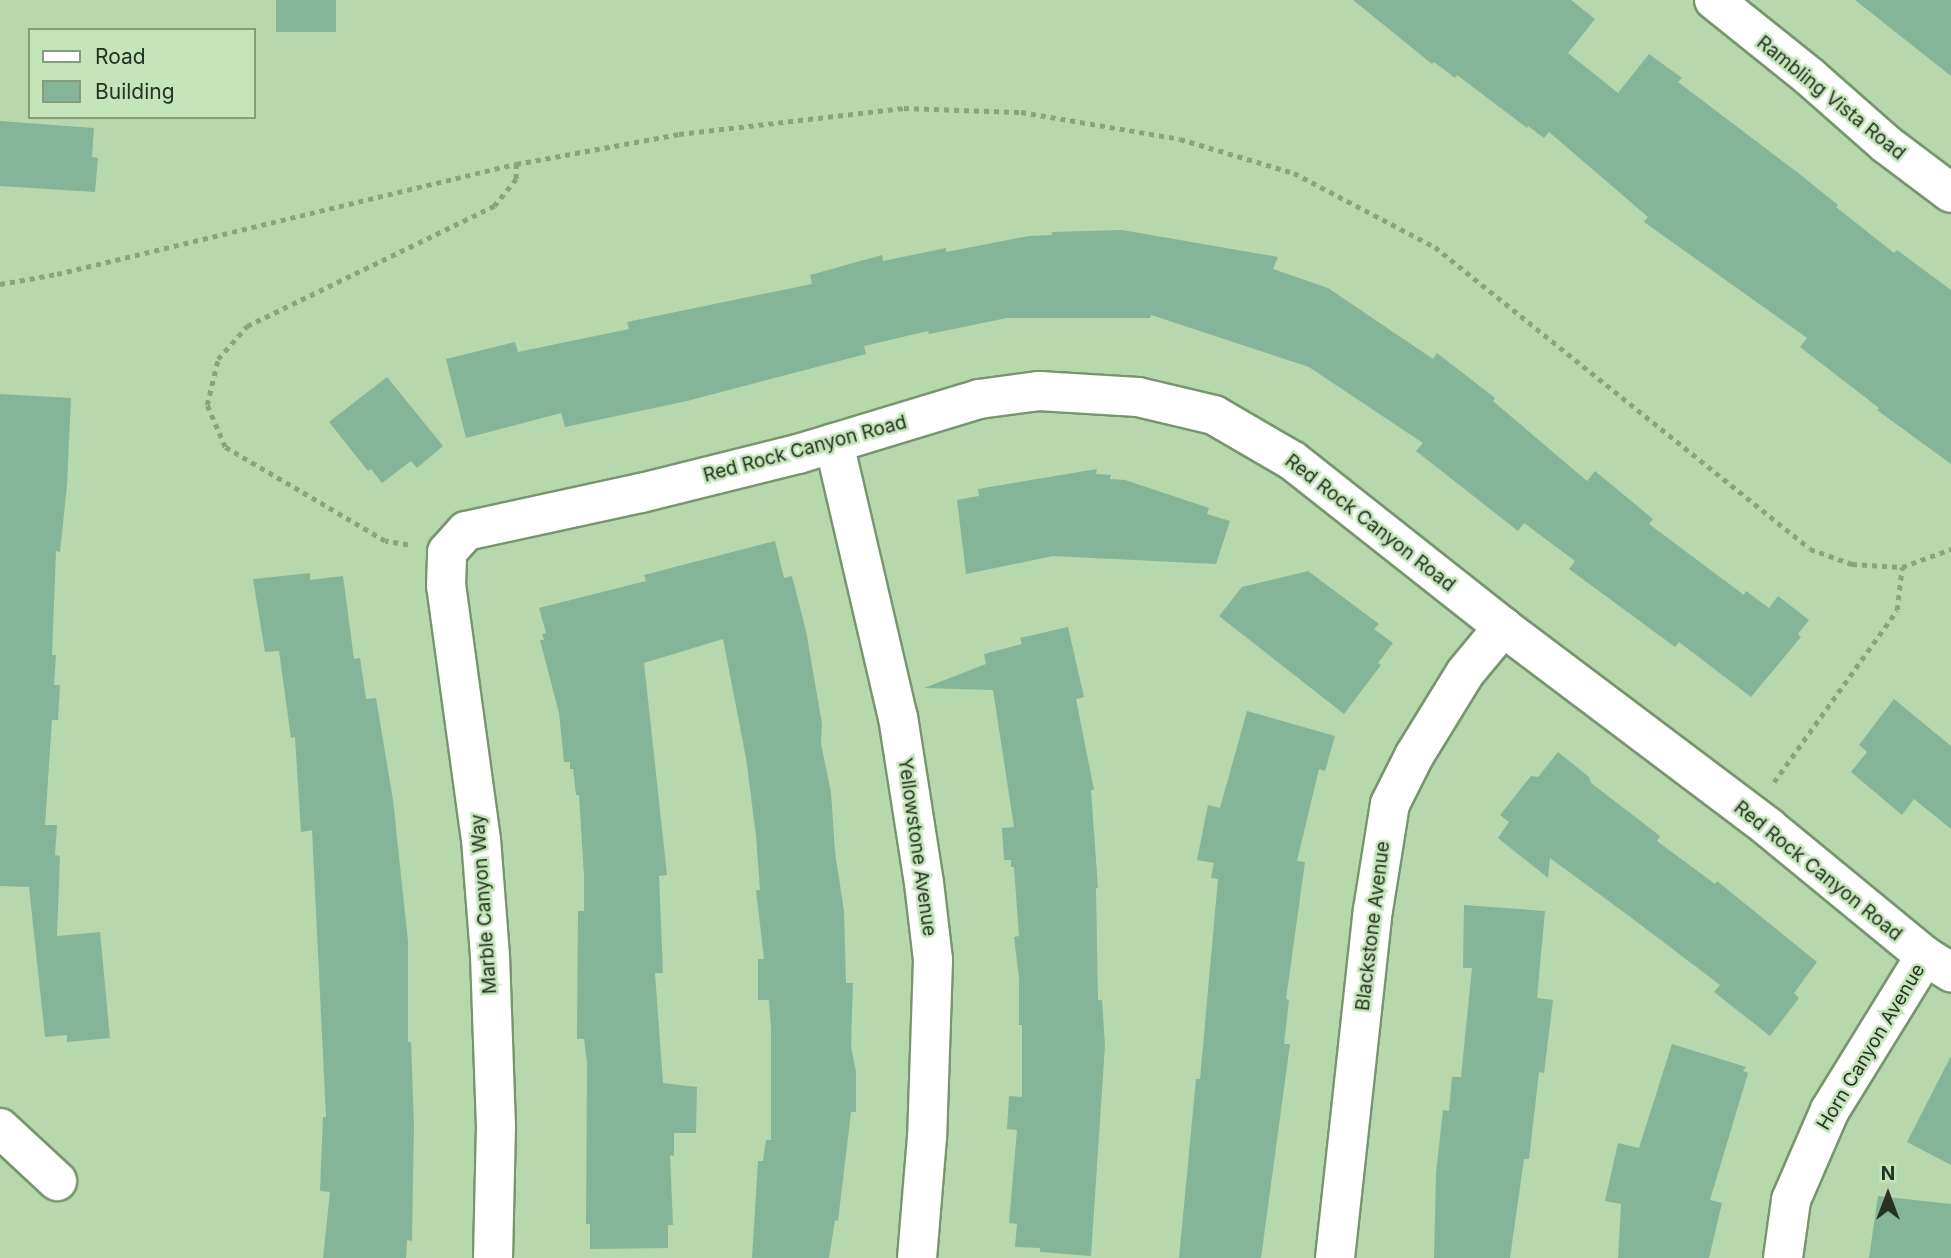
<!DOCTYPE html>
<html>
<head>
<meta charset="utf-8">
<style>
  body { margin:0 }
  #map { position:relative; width:1951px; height:1258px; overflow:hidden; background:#b7d7ad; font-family:Inter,sans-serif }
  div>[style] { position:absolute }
  .building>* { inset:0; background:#85b598; transform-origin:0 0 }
  .path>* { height:4.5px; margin-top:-2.25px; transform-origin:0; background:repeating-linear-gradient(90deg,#89a381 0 5px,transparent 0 10px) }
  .roads { filter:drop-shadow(2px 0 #78966e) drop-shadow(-2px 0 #78966e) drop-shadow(0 2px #78966e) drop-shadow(0 -2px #78966e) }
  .street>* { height:38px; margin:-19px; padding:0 19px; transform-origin:19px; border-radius:19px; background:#fff }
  span { translate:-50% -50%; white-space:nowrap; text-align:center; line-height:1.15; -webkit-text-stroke:5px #c4e4ba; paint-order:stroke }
  .street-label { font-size:19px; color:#263322 }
  .legend { position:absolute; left:28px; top:28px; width:228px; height:91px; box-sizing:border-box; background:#c4e4ba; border:2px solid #859d7d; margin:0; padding:9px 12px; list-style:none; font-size:21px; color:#263322 }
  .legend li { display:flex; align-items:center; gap:14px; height:35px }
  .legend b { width:35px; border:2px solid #859d7d }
  .north { position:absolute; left:1853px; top:1160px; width:70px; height:70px; -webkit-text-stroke:5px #c4e4ba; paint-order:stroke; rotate:0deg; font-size:19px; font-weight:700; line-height:28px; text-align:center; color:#263322 }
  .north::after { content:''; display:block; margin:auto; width:24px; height:32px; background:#263322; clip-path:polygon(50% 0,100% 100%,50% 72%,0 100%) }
</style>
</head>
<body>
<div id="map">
  <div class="building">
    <div style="left:276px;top:0;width:60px;height:32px"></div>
    <div style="clip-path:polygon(1353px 0,1571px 0,1595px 19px,1568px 53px,1618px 93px,1649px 54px,1682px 78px,1678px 82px,1797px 172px,1838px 205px,1836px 207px,1894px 253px,1897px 250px,1951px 290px,1951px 464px,1877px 410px,1879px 408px,1800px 347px,1807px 338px,1644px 222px,1648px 217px,1549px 132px,1544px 138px,1528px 126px,1527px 128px,1457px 75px,1455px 78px,1434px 62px,1432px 64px)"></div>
    <div style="clip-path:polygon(1855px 0,1951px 0,1951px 76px)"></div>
    <div style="clip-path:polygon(0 121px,94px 128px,92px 157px,98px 158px,95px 192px,0 186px)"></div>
    <div style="clip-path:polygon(1122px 230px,1278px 257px,1273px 269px,1328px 288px,1433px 359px,1437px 353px,1495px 398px,1493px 401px,1587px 481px,1595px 471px,1653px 519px,1649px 524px,1744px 595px,1746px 591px,1769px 608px,1778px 596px,1809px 620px,1798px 634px,1801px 637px,1751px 697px,1679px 642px,1675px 647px,1569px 569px,1575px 561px,1524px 523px,1518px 531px,1416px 451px,1423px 443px,1309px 367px,1151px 315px,1150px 318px,1007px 318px,929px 334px,928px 331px,864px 346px,866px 354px,687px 401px,565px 427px,561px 413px,466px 438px,446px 359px,515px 342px,518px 352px,629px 329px,627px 322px,812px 284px,810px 275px,882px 255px,883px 261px,946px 248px,946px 252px,1029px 236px,1052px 235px,1052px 232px)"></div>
    <div style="clip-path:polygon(387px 377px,443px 446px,417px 468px,411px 461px,382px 483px,371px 469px,368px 471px,329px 422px)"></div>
    <div style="clip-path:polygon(0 394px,71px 398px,67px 485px,60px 552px,56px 551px,52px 655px,56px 655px,54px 685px,60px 685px,58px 720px,52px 720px,45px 825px,57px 825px,55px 855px,60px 856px,57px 936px,100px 932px,110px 1038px,67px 1042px,67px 1035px,45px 1037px,29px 887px,0 886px)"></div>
    <div style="clip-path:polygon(1097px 469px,1096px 474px,1111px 475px,1110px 479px,1125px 480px,1209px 508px,1207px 514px,1230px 521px,1216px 564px,1053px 556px,966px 574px,957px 500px,979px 496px,978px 489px)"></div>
    <div style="clip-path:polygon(775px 541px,784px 578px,792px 576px,806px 631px,822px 724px,821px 744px,831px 792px,835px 852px,844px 911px,846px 983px,853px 983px,851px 1046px,856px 1072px,856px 1112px,851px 1112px,838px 1221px,835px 1220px,829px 1258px,752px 1258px,758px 1161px,763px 1161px,766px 1140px,771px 1140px,771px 1029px,769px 1000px,758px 1000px,758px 959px,764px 959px,756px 890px,760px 890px,756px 836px,746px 758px,723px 639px,644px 663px,667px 875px,659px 876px,663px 973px,655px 973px,663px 1083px,697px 1087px,696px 1133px,674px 1133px,674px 1156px,670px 1155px,673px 1225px,668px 1225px,668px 1248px,590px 1249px,590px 1224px,586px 1224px,587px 1063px,584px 1039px,577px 1039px,578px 911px,584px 911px,584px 876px,579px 795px,576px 795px,573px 769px,570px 769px,570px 762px,564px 762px,559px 713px,540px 640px,544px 640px,542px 634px,546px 633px,539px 608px,646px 581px,644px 575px)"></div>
    <div style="clip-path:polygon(1308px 571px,1379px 624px,1374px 629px,1393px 643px,1378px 663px,1381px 665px,1344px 714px,1219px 616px,1242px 587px)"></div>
    <div style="clip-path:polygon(310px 573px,310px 580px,343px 576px,354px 659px,360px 658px,366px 699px,376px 698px,393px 800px,408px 941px,408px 1042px,411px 1042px,414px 1124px,412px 1241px,407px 1240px,406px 1258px,323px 1258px,330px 1192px,320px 1191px,323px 1117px,326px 1117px,312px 830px,301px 832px,295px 737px,291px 738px,279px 651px,265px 652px,253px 579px)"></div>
    <div style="clip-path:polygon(1068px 627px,1084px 697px,1076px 699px,1094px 790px,1091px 790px,1098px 888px,1096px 888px,1098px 1000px,1102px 1000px,1105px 1045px,1091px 1256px,1040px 1252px,1040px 1248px,1015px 1247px,1017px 1224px,1009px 1223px,1017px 1130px,1007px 1129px,1009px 1096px,1022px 1097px,1022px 1025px,1019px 1025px,1019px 978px,1014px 937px,1019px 936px,1014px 867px,1011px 867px,1011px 860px,1004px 860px,1002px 828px,1014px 827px,993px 690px,924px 688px,986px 664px,984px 654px,1022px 644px,1020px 638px)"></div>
    <div style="clip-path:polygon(1894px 699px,1951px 746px,1951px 829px,1914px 799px,1902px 815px,1851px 772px,1867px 752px,1859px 745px)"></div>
    <div style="clip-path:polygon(1247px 711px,1335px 736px,1325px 771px,1319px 769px,1297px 861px,1305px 862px,1286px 999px,1289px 1000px,1284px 1044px,1290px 1044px,1261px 1258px,1179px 1258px,1196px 1079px,1200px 1079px,1218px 879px,1211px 878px,1214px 863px,1197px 860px,1208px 805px,1220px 808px)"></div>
    <div style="clip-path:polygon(1558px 752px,1589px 777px,1591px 783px,1660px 836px,1657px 841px,1715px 884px,1717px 881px,1817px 962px,1794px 993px,1799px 998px,1770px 1036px,1714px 992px,1720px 985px,1629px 916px,1550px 858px,1548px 878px,1498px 838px,1509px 822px,1500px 815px,1531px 776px,1538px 777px)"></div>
    <div style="clip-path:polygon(1464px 905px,1545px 911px,1537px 998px,1553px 1000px,1544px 1073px,1539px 1072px,1529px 1159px,1524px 1159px,1510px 1258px,1434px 1258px,1436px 1173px,1443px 1110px,1449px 1111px,1452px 1077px,1461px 1077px,1472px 968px,1463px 968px)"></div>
    <div style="clip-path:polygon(1672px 1044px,1746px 1067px,1743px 1071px,1748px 1073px,1710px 1200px,1722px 1203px,1709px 1258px,1618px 1258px,1621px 1204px,1605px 1201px,1618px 1143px,1639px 1148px)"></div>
    <div style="clip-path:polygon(1951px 1056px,1951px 1165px,1907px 1142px)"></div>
    <div style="clip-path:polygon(1878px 1196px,1951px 1204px,1951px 1258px,1869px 1258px)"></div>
  </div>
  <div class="path">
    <div style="left:0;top:284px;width:58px;rotate:-10deg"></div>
    <div style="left:57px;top:274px;width:472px;rotate:-13.5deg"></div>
    <div style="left:516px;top:164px;width:166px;rotate:-10.4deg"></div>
    <div style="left:679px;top:134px;width:226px;rotate:-6.6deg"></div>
    <div style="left:904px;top:108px;width:117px;rotate:2deg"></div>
    <div style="left:1021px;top:112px;width:161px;rotate:9.6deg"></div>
    <div style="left:1180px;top:139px;width:119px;rotate:16.6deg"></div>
    <div style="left:1294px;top:173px;width:159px;rotate:27.7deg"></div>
    <div style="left:1435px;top:247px;width:481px;rotate:38.8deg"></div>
    <div style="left:1810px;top:549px;width:45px;rotate:19.7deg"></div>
    <div style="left:1852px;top:564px;width:50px;rotate:3.4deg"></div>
    <div style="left:1902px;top:567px;width:52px;rotate:-20.2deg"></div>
    <div style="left:408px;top:545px;width:23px;rotate:-170deg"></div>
    <div style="left:385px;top:541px;width:186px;rotate:-149.6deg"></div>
    <div style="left:225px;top:447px;width:46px;rotate:-113.2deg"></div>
    <div style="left:207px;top:405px;width:47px;rotate:-76.6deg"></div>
    <div style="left:218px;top:359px;width:44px;rotate:-48.7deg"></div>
    <div style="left:247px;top:326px;width:275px;rotate:-25.9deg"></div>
    <div style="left:494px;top:206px;width:35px;rotate:-51deg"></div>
    <div style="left:516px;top:179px;width:15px;rotate:-90deg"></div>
    <div style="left:1774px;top:782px;width:211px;rotate:-54.4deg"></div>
    <div style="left:1897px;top:610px;width:43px;rotate:-83.4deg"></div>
  </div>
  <div class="roads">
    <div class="street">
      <div style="left:1714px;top:0;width:123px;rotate:38.7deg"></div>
      <div style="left:1810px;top:77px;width:101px;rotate:41.4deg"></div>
      <div style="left:1886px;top:144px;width:81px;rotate:37deg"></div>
      <div style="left:834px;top:443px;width:281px;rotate:76.9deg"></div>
      <div style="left:898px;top:717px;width:168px;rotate:81.1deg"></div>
      <div style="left:924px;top:883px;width:78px;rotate:83.3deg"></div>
      <div style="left:933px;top:960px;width:177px;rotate:91.9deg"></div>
      <div style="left:927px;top:1137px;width:121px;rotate:94.7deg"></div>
      <div style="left:0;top:1128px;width:78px;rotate:42.9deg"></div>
      <div style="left:493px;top:1258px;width:131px;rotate:-88.7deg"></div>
      <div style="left:496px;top:1127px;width:171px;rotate:-92deg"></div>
      <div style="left:490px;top:956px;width:116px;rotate:-94.4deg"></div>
      <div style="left:481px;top:840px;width:256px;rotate:-97.8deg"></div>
      <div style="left:446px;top:586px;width:34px;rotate:-88deg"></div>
      <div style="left:447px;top:552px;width:28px;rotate:-48deg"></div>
      <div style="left:466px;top:531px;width:179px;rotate:-12.3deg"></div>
      <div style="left:641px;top:493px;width:162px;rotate:-14deg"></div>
      <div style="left:798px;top:454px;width:189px;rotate:-16.9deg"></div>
      <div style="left:979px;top:399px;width:61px;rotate:-7.6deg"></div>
      <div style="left:1039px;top:391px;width:99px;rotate:3.5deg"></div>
      <div style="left:1138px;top:397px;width:78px;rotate:13.3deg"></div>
      <div style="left:1214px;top:415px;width:91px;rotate:30.2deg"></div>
      <div style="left:1293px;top:461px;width:268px;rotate:38.3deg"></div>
      <div style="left:1503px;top:627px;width:332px;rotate:37deg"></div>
      <div style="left:1768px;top:827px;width:203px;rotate:39.4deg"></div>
      <div style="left:1925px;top:956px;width:31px;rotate:32deg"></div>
      <div style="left:1335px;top:1258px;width:350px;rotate:-83.8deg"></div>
      <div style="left:1373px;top:910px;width:107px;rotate:-80.9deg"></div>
      <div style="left:1390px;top:804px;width:54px;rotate:-63.4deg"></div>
      <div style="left:1414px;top:756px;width:97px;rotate:-58.4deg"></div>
      <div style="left:1465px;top:673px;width:60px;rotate:-50.4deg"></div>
      <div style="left:1783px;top:1258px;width:59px;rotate:-82.1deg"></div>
      <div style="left:1791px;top:1200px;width:98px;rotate:-66.6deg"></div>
      <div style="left:1830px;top:1110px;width:181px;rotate:-58.3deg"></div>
    </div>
  </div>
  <div class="street-label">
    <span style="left:1831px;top:98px;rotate:39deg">Rambling Vista Road</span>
    <span style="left:805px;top:449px;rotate:-15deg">Red Rock Canyon Road</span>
    <span style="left:1370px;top:523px;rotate:38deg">Red Rock Canyon Road</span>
    <span style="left:917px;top:847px;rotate:82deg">Yellowstone Avenue</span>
    <span style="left:1818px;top:871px;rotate:39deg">Red Rock Canyon Road</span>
    <span style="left:484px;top:904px;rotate:-94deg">Marble Canyon Way</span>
    <span style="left:1373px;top:926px;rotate:-83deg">Blackstone Avenue</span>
    <span style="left:1871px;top:1047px;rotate:-59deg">Horn Canyon Avenue</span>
  </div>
  <ul class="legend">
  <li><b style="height:9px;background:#fff"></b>Road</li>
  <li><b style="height:19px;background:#85b598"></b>Building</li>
  </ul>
  <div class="north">N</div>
</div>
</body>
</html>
